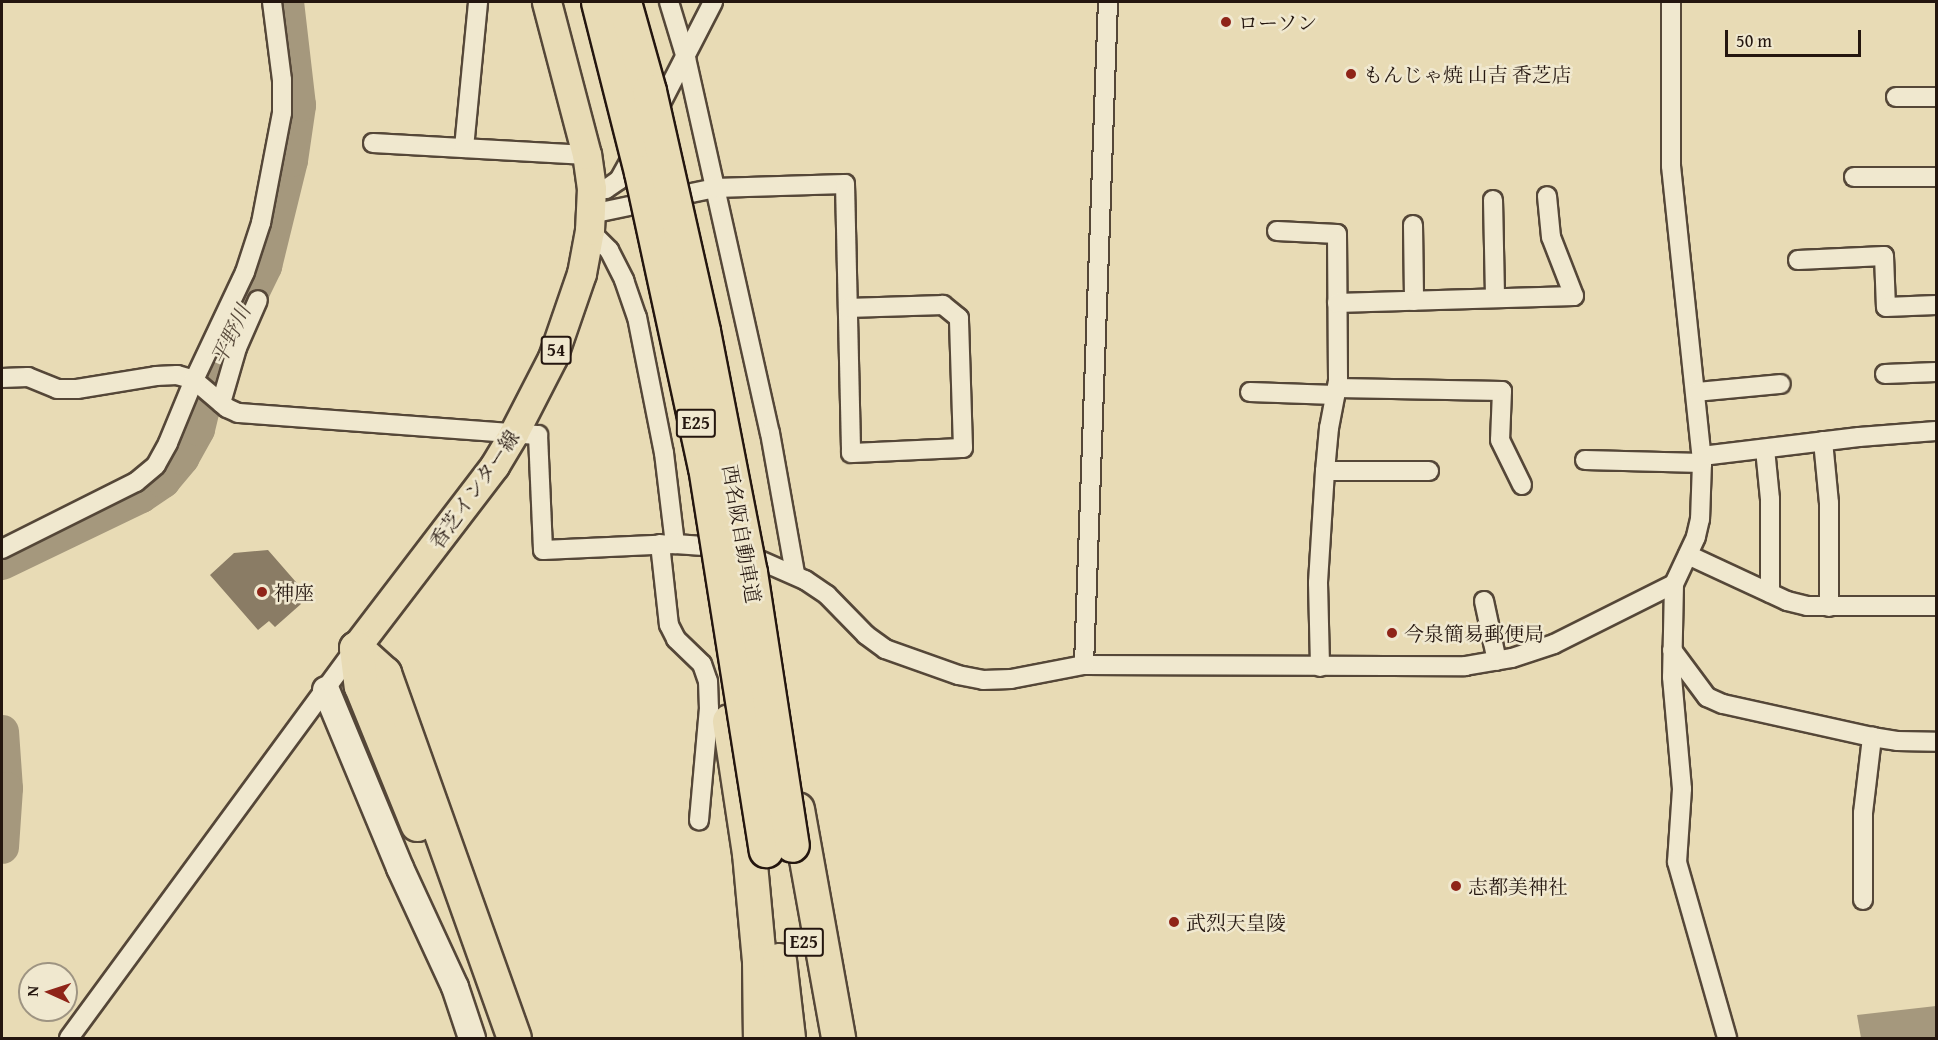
<!DOCTYPE html>
<html>
<head>
<meta charset="utf-8">
<style>
  body { margin:0 }
  #map { position:relative; width:1938px; height:1040px; overflow:hidden; background:#e8dbb5; font-family:"Gentium Book Plus","Noto Serif JP",serif }
  div>[style] { position:absolute }
  .water>* { inset:0; background:#a5987d }
  .river>* { height:33px; margin:-16.5px; padding:0 16.5px; transform-origin:16.5px; border-radius:16.5px; background:#a5987d }
  .building>* { inset:0; background:#8a7c65 }
  .roads { filter:drop-shadow(2px 0 #554738) drop-shadow(-2px 0 #554738) drop-shadow(0 2px #554738) drop-shadow(0 -2px #554738) }
  .street>* { height:18px; margin:-9px; padding:0 9px; transform-origin:9px; border-radius:9px; background:#f0e8cf }
  .secondary>* { height:26px; margin:-13px; padding:0 13px; transform-origin:13px; border-radius:13px; background:#f0e8cf }
  .primary>* { height:28px; margin:-14px; padding:0 14px; transform-origin:14px; border-radius:14px; background:#e8dbb5 }
  .highway>* { height:33px; margin:-16.5px; padding:0 16.5px; transform-origin:16.5px; border-radius:16.5px; background:#e8dbb5 }
  .bridges { filter:drop-shadow(2px 0 #24160f) drop-shadow(-2px 0 #24160f) drop-shadow(0 2px #24160f) drop-shadow(0 -2px #24160f) }
  .highway-bridge>* { height:33px; margin:-16.5px; padding:0 16.5px; transform-origin:16.5px; border-radius:16.5px; background:#e8dbb5 }
  .dots>* { width:16px; height:16px; translate:-50% -50%; box-sizing:border-box; border:3px solid #f0e8cf; border-radius:50% }
  span { translate:-50% -50%; white-space:nowrap; text-align:center; line-height:1.15; -webkit-text-stroke:5px #f0e8cf; paint-order:stroke }
  .shield-label span { padding:2px 4px; background:#f0e8cf; border:2px solid; border-radius:4px; -webkit-text-stroke-width:0 }
  .shield-label { font-size:18px; color:#24160f; font-weight:700 }
  .poi-label { font-size:20px; color:#24160f }
  .left { translate:0 -50%; text-align:left }
  .street-label { font-size:20px; color:#24160f }
  .water-label { font-size:21px; color:#584a3b; font-style:italic }
  .frame { position:absolute; inset:0; border:3px solid #24160f; pointer-events:none }
  .north { position:absolute; left:18px; top:962px; width:60px; height:60px; box-sizing:border-box; background:#f0e8cf; border:2px solid #9e9482; border-radius:50%; rotate:273deg; font-size:16px; font-weight:700; line-height:24px; text-align:center; color:#24160f }
  .north::after { content:''; display:block; margin:auto; width:21px; height:27px; background:#8f2418; clip-path:polygon(50% 0,100% 100%,50% 72%,0 100%) }
  .scale { position:absolute; left:1725px; top:30px; width:136px; height:27px; box-sizing:border-box; border:3px solid #24160f; border-top:0; padding-left:8px; font-size:18px; line-height:21px; white-space:nowrap; color:#24160f; -webkit-text-stroke:4px #f0e8cf; paint-order:stroke }
</style>
</head>
<body>
<div id="map">
  <div class="water">
    <div style="clip-path:polygon(1936px 1006px,1936px 1038px,1861px 1038px,1857px 1015px)"></div>
  </div>
  <div class="river">
    <div style="left:2px;top:563px;width:154px;rotate:-25.7deg"></div>
    <div style="left:141px;top:496px;width:27px;rotate:-34deg"></div>
    <div style="left:163px;top:481px;width:30px;rotate:-50deg"></div>
    <div style="left:182px;top:458px;width:33px;rotate:-61deg"></div>
    <div style="left:198px;top:429px;width:51px;rotate:-76.5deg"></div>
    <div style="left:210px;top:379px;width:126px;rotate:-64deg"></div>
    <div style="left:265px;top:266px;width:109px;rotate:-76.2deg"></div>
    <div style="left:291px;top:160px;width:56px;rotate:-81.7deg"></div>
    <div style="left:299px;top:105px;width:104px;rotate:-96.6deg"></div>
    <div style="left:2px;top:731px;width:57px;rotate:86deg"></div>
    <div style="left:6px;top:788px;width:59px;rotate:93.9deg"></div>
  </div>
  <div class="building">
    <div style="clip-path:polygon(268px 550px,302px 589px,294px 596px,301px 604px,275px 627px,269px 621px,258px 630px,210px 575px,234px 553px)"></div>
  </div>
  <div class="roads">
    <div class="street">
      <div style="left:669px;top:2px;width:59px;rotate:73.1deg"></div>
      <div style="left:686px;top:58px;width:384px;rotate:77.4deg"></div>
      <div style="left:770px;top:433px;width:143px;rotate:79.9deg"></div>
      <div style="left:1671px;top:2px;width:164px;rotate:90deg"></div>
      <div style="left:1671px;top:166px;width:299px;rotate:84deg"></div>
      <div style="left:1702px;top:463px;width:56px;rotate:92deg"></div>
      <div style="left:1700px;top:519px;width:18px;rotate:103deg"></div>
      <div style="left:1696px;top:537px;width:52px;rotate:115.1deg"></div>
      <div style="left:1674px;top:584px;width:93px;rotate:91.2deg"></div>
      <div style="left:1672px;top:677px;width:112px;rotate:84.9deg"></div>
      <div style="left:1682px;top:789px;width:73px;rotate:93.9deg"></div>
      <div style="left:1677px;top:862px;width:183px;rotate:74.1deg"></div>
      <div style="left:1896px;top:97px;width:40px"></div>
      <div style="left:655px;top:115px;width:127px;rotate:-62.8deg"></div>
      <div style="left:373px;top:143px;width:214px;rotate:3.2deg"></div>
      <div style="left:464px;top:148px;width:147px;rotate:-84.5deg"></div>
      <div style="left:1854px;top:177px;width:82px"></div>
      <div style="left:592px;top:189px;width:14px"></div>
      <div style="left:606px;top:189px;width:16px;rotate:-35deg"></div>
      <div style="left:619px;top:180px;width:35px;rotate:-61deg"></div>
      <div style="left:1493px;top:200px;width:98px;rotate:88.8deg"></div>
      <div style="left:591px;top:214px;width:127px;rotate:-11.8deg"></div>
      <div style="left:715px;top:188px;width:130px;rotate:-1.8deg"></div>
      <div style="left:845px;top:184px;width:269px;rotate:88.7deg"></div>
      <div style="left:851px;top:453px;width:112px;rotate:-2.6deg"></div>
      <div style="left:963px;top:448px;width:130px;rotate:-91.8deg"></div>
      <div style="left:959px;top:318px;width:21px;rotate:-141deg"></div>
      <div style="left:943px;top:305px;width:95px;rotate:178.2deg"></div>
      <div style="left:1413px;top:225px;width:76px;rotate:89.2deg"></div>
      <div style="left:590px;top:231px;width:27px;rotate:45deg"></div>
      <div style="left:609px;top:250px;width:34px;rotate:63deg"></div>
      <div style="left:624px;top:280px;width:39px;rotate:71deg"></div>
      <div style="left:637px;top:317px;width:139px;rotate:78.8deg"></div>
      <div style="left:664px;top:453px;width:92px;rotate:83.1deg"></div>
      <div style="left:1277px;top:231px;width:60px;rotate:2.9deg"></div>
      <div style="left:1337px;top:234px;width:147px;rotate:89.6deg"></div>
      <div style="left:1338px;top:381px;width:48px;rotate:100.8deg"></div>
      <div style="left:1329px;top:428px;width:43px;rotate:95.3deg"></div>
      <div style="left:1325px;top:471px;width:112px;rotate:93.6deg"></div>
      <div style="left:1318px;top:583px;width:84px;rotate:88.6deg"></div>
      <div style="left:1798px;top:260px;width:86px;rotate:-2.7deg"></div>
      <div style="left:1884px;top:256px;width:51px;rotate:87.8deg"></div>
      <div style="left:1886px;top:307px;width:50px;rotate:-2.3deg"></div>
      <div style="left:1337px;top:303px;width:237px;rotate:-1.7deg"></div>
      <div style="left:1574px;top:296px;width:63px;rotate:-111.3deg"></div>
      <div style="left:1551px;top:237px;width:41px;rotate:-95.6deg"></div>
      <div style="left:1885px;top:374px;width:51px;rotate:-2.2deg"></div>
      <div style="left:2px;top:378px;width:26px;rotate:-2deg"></div>
      <div style="left:28px;top:377px;width:31px;rotate:22deg"></div>
      <div style="left:57px;top:389px;width:20px"></div>
      <div style="left:77px;top:389px;width:80px;rotate:-9.3deg"></div>
      <div style="left:156px;top:376px;width:21px;rotate:-3deg"></div>
      <div style="left:177px;top:375px;width:18px;rotate:16deg"></div>
      <div style="left:194px;top:380px;width:43px;rotate:40.3deg"></div>
      <div style="left:227px;top:408px;width:12px;rotate:24deg"></div>
      <div style="left:238px;top:413px;width:301px;rotate:4.2deg"></div>
      <div style="left:538px;top:435px;width:115px;rotate:87.5deg"></div>
      <div style="left:543px;top:550px;width:132px;rotate:-2.6deg"></div>
      <div style="left:675px;top:544px;width:57px;rotate:4deg"></div>
      <div style="left:732px;top:548px;width:80px;rotate:23.7deg"></div>
      <div style="left:805px;top:580px;width:27px;rotate:34deg"></div>
      <div style="left:827px;top:595px;width:56px;rotate:45.7deg"></div>
      <div style="left:866px;top:635px;width:24px;rotate:36deg"></div>
      <div style="left:885px;top:649px;width:77px;rotate:19.6deg"></div>
      <div style="left:958px;top:675px;width:25px;rotate:11deg"></div>
      <div style="left:983px;top:680px;width:28px;rotate:-2deg"></div>
      <div style="left:1011px;top:679px;width:74px;rotate:-10.9deg"></div>
      <div style="left:1084px;top:665px;width:381px;rotate:0.2deg"></div>
      <div style="left:1465px;top:666px;width:48px;rotate:-9.7deg"></div>
      <div style="left:1512px;top:658px;width:44px;rotate:-18.4deg"></div>
      <div style="left:1554px;top:644px;width:134px;rotate:-26.6deg"></div>
      <div style="left:1337px;top:388px;width:165px;rotate:1deg"></div>
      <div style="left:1502px;top:391px;width:49px;rotate:92.3deg"></div>
      <div style="left:1500px;top:440px;width:50px;rotate:63.9deg"></div>
      <div style="left:1250px;top:392px;width:85px;rotate:2deg"></div>
      <div style="left:1696px;top:392px;width:85px;rotate:-5.4deg"></div>
      <div style="left:221px;top:403px;width:57px;rotate:-73.8deg"></div>
      <div style="left:237px;top:348px;width:52px;rotate:-66.4deg"></div>
      <div style="left:1823px;top:441px;width:62px;rotate:84.5deg"></div>
      <div style="left:1829px;top:503px;width:104px;rotate:90deg"></div>
      <div style="left:1765px;top:449px;width:50px;rotate:84.3deg"></div>
      <div style="left:1770px;top:499px;width:94px;rotate:90deg"></div>
      <div style="left:1702px;top:456px;width:158px;rotate:-6.9deg"></div>
      <div style="left:1859px;top:437px;width:77px;rotate:-4.5deg"></div>
      <div style="left:1585px;top:460px;width:117px;rotate:1.5deg"></div>
      <div style="left:1325px;top:471px;width:104px"></div>
      <div style="left:660px;top:544px;width:81px;rotate:83.7deg"></div>
      <div style="left:669px;top:625px;width:16px;rotate:63deg"></div>
      <div style="left:676px;top:639px;width:36px;rotate:44deg"></div>
      <div style="left:702px;top:664px;width:18px;rotate:71deg"></div>
      <div style="left:708px;top:681px;width:27px;rotate:88deg"></div>
      <div style="left:709px;top:708px;width:113px;rotate:95.1deg"></div>
      <div style="left:2px;top:549px;width:150px;rotate:-26.6deg"></div>
      <div style="left:136px;top:482px;width:26px;rotate:-40deg"></div>
      <div style="left:156px;top:465px;width:25px;rotate:-61deg"></div>
      <div style="left:168px;top:443px;width:68px;rotate:-67.6deg"></div>
      <div style="left:194px;top:380px;width:119px;rotate:-64.7deg"></div>
      <div style="left:245px;top:272px;width:52px;rotate:-71.9deg"></div>
      <div style="left:261px;top:223px;width:112px;rotate:-79.2deg"></div>
      <div style="left:282px;top:113px;width:33px;rotate:-90deg"></div>
      <div style="left:282px;top:80px;width:79px;rotate:-97.3deg"></div>
      <div style="left:1688px;top:555px;width:109px;rotate:24.9deg"></div>
      <div style="left:1787px;top:601px;width:21px;rotate:14deg"></div>
      <div style="left:1807px;top:606px;width:129px"></div>
      <div style="left:1484px;top:601px;width:61px;rotate:77.8deg"></div>
      <div style="left:1672px;top:650px;width:59px;rotate:53.3deg"></div>
      <div style="left:1707px;top:697px;width:17px;rotate:24deg"></div>
      <div style="left:1723px;top:704px;width:153px;rotate:12.5deg"></div>
      <div style="left:1872px;top:737px;width:25px;rotate:9deg"></div>
      <div style="left:1897px;top:741px;width:39px;rotate:1deg"></div>
      <div style="left:1084px;top:665px;width:663px;rotate:-87.93deg"></div>
      <div style="left:1863px;top:900px;width:87px;rotate:-90deg"></div>
      <div style="left:1863px;top:813px;width:77px;rotate:-83.2deg"></div>
      <div style="left:69px;top:1038px;width:484px;rotate:-53.7deg"></div>
    </div>
    <div class="secondary">
      <div style="left:326px;top:690px;width:193px;rotate:67.4deg"></div>
      <div style="left:400px;top:868px;width:131px;rotate:65.2deg"></div>
      <div style="left:455px;top:987px;width:54px;rotate:71.6deg"></div>
    </div>
    <div class="primary">
      <div style="left:356px;top:648px;width:229px;rotate:-52.6deg"></div>
      <div style="left:495px;top:466px;width:37px;rotate:-59deg"></div>
      <div style="left:514px;top:434px;width:85px;rotate:-62.8deg"></div>
      <div style="left:553px;top:358px;width:89px;rotate:-71deg"></div>
      <div style="left:582px;top:274px;width:44px;rotate:-79.5deg"></div>
      <div style="left:590px;top:231px;width:42px;rotate:-87.3deg"></div>
      <div style="left:592px;top:189px;width:34px;rotate:-98deg"></div>
      <div style="left:587px;top:155px;width:158px;rotate:-104.7deg"></div>
    </div>
    <div class="highway">
      <div style="left:356px;top:648px;width:38px;rotate:42deg"></div>
      <div style="left:384px;top:673px;width:387px;rotate:70.4deg"></div>
      <div style="left:356px;top:648px;width:38px;rotate:83deg"></div>
      <div style="left:361px;top:686px;width:149px;rotate:67.9deg"></div>
      <div style="left:729px;top:721px;width:134px;rotate:81.4deg"></div>
      <div style="left:749px;top:853px;width:107px;rotate:84.7deg"></div>
      <div style="left:759px;top:960px;width:78px;rotate:89.3deg"></div>
      <div style="left:797px;top:809px;width:233px;rotate:79.8deg"></div>
      <div style="left:779px;top:960px;width:79px;rotate:83.4deg"></div>
    </div>
  </div>
  <div class="bridges">
    <div class="highway-bridge">
      <div style="left:598px;top:2px;width:175px;rotate:75.8deg"></div>
      <div style="left:641px;top:172px;width:302px;rotate:77.8deg"></div>
      <div style="left:705px;top:467px;width:388px;rotate:81deg"></div>
      <div style="left:624px;top:2px;width:92px;rotate:74.3deg"></div>
      <div style="left:649px;top:91px;width:246px;rotate:77.3deg"></div>
      <div style="left:703px;top:331px;width:246px;rotate:79deg"></div>
      <div style="left:750px;top:572px;width:276px;rotate:81.3deg"></div>
    </div>
  </div>
  <div class="dots">
    <div style="left:1226px;top:22px;background:#8f2418"></div>
    <div style="left:1351px;top:74px;background:#8f2418"></div>
    <div style="left:262px;top:592px;background:#8f2418"></div>
    <div style="left:1392px;top:633px;background:#8f2418"></div>
    <div style="left:1456px;top:886px;background:#8f2418"></div>
    <div style="left:1174px;top:922px;background:#8f2418"></div>
  </div>
  <div class="shield-label">
    <span style="left:556px;top:350px">54</span>
    <span style="left:696px;top:423px">E25</span>
    <span style="left:804px;top:942px">E25</span>
  </div>
  <div class="poi-label">
    <span class="left" style="left:1238px;top:22px">ローソン</span>
    <span class="left" style="left:1363px;top:74px">もんじゃ焼 山吉 香芝店</span>
    <span class="left" style="left:274px;top:592px">神座</span>
    <span class="left" style="left:1404px;top:633px">今泉簡易郵便局</span>
    <span class="left" style="left:1468px;top:886px">志都美神社</span>
    <span class="left" style="left:1186px;top:922px">武烈天皇陵</span>
  </div>
  <div class="street-label">
    <span style="left:474px;top:489px;rotate:-55deg">香芝インター線</span>
    <span style="left:742px;top:534px;rotate:80deg">西名阪自動車道</span>
  </div>
  <div class="water-label">
    <span style="left:231px;top:335px;rotate:-64deg">平野川</span>
  </div>
  <div class="frame"></div>
  <div class="north">N</div>
  <div class="scale">50 m</div>
</div>
</body>
</html>
